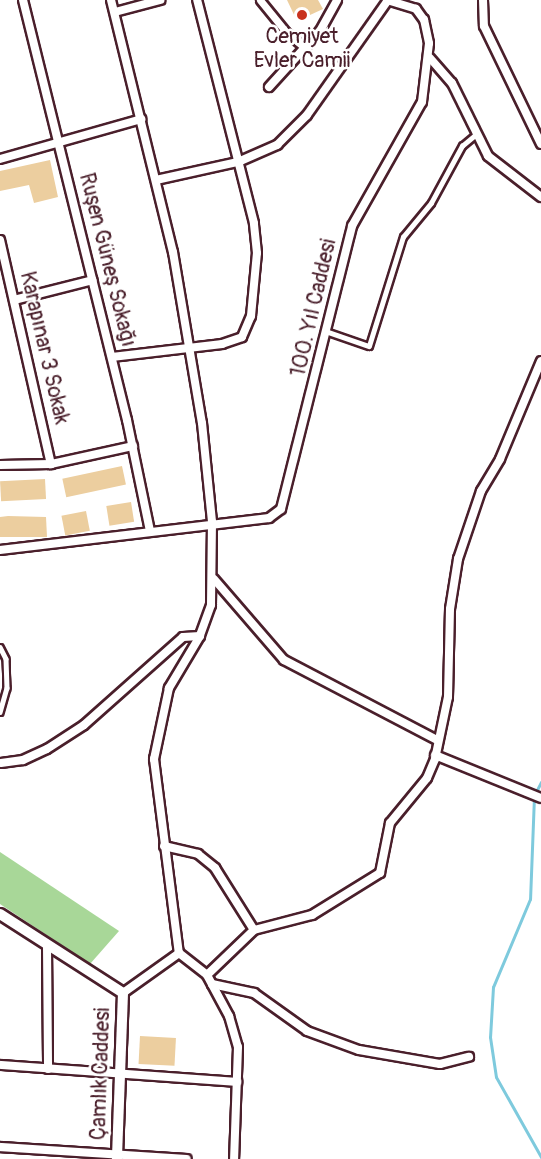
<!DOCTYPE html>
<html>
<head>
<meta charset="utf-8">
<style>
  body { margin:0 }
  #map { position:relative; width:541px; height:1159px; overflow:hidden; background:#fff; font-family:Pangolin,sans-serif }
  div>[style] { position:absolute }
  .green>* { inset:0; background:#a8d798 }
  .stream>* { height:3px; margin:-1.5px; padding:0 1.5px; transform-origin:1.5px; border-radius:1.5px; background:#7ecadd }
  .building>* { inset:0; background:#ecce9f; transform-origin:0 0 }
  .roads { filter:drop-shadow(2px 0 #4a1f2b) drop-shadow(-2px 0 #4a1f2b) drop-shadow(0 2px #4a1f2b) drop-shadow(0 -2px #4a1f2b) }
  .service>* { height:4.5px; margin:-2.25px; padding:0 2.25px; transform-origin:2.25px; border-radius:2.25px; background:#fff }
  .pedestrian>* { height:7px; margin:-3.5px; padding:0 3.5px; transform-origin:3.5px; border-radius:3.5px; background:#fff }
  .minor>* { height:8px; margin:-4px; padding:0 4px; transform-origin:4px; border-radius:4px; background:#fff }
  .tertiary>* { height:10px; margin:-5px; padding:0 5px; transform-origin:5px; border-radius:5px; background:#fff }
  .dots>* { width:16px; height:16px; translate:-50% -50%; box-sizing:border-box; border:3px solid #fff; border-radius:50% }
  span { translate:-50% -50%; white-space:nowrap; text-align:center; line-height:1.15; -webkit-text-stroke:5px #fff; paint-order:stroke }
  .poi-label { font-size:21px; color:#4a1f2b }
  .street-label { font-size:21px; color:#4a1f2b }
</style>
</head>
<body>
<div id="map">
  <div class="green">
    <div style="clip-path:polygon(0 852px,119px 931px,90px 964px,0 904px)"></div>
  </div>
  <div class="stream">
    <div style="left:541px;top:782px;width:16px;rotate:117deg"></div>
    <div style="left:534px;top:796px;width:103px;rotate:92.2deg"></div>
    <div style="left:530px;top:899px;width:95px;rotate:112.8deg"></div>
    <div style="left:493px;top:987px;width:50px;rotate:93.4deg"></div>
    <div style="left:490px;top:1037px;width:40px;rotate:81.5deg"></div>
    <div style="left:496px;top:1077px;width:92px;rotate:60.6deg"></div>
  </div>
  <div class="building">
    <div style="clip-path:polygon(287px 0,318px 0,323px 9px,297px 21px)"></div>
    <div style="clip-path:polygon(50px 160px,58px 197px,34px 203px,29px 185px,0 191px,0 171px)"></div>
    <div style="left:122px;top:466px;width:19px;height:61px;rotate:78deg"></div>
    <div style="left:45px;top:479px;width:20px;height:45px;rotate:87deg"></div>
    <div style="left:131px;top:502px;width:20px;height:25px;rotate:81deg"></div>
    <div style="left:86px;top:511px;width:20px;height:25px;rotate:79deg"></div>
    <div style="clip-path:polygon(8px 516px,46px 517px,47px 537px,0 537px,0 517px)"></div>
    <div style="left:140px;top:1036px;width:36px;height:28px;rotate:3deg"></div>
  </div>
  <div class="roads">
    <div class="service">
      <div style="left:328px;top:332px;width:43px;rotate:18.9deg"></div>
      <div style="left:369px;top:346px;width:114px;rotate:-72.7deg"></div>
      <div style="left:403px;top:237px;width:44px;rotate:-50.5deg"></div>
      <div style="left:431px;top:203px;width:65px;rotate:-61.5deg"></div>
      <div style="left:462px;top:146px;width:16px;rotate:-40deg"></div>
      <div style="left:0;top:647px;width:13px;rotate:63deg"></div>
      <div style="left:6px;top:659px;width:29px;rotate:88deg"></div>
      <div style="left:7px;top:688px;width:25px;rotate:106deg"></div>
    </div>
    <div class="pedestrian">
      <div style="left:260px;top:0;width:41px;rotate:50.9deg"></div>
      <div style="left:286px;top:32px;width:26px;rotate:40deg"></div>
    </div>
    <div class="minor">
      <div style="left:23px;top:0;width:433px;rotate:76.1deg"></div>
      <div style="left:127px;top:420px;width:113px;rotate:78.3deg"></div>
      <div style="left:111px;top:0;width:260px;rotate:76.2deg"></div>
      <div style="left:173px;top:252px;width:173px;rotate:80.4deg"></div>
      <div style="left:202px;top:423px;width:100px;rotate:84.2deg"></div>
      <div style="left:212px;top:522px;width:83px;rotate:90.7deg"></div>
      <div style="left:211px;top:605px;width:33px;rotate:110deg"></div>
      <div style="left:200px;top:636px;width:61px;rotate:120.8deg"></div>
      <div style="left:169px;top:688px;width:73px;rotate:101.9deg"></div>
      <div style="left:154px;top:759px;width:196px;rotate:82.7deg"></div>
      <div style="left:179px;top:953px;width:36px;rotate:38deg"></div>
      <div style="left:207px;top:975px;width:47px;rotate:61.8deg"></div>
      <div style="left:229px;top:1016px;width:32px;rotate:74deg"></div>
      <div style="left:238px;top:1047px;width:112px;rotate:92deg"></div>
      <div style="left:387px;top:0;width:30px;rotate:17deg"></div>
      <div style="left:483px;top:0;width:26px;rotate:88deg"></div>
      <div style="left:484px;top:26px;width:131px;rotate:64.2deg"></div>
      <div style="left:115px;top:12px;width:47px;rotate:-14.9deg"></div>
      <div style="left:430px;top:58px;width:33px;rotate:49deg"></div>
      <div style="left:452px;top:83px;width:81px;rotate:63.7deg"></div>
      <div style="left:488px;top:156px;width:67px;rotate:37.7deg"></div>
      <div style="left:269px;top:87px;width:76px;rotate:-47.7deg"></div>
      <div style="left:320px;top:31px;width:35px;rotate:-61deg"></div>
      <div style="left:0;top:159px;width:147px;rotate:-15.8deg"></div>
      <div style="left:156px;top:180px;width:84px;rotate:-12.4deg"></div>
      <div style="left:238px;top:162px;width:43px;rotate:-23.6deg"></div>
      <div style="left:277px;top:145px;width:42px;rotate:-45deg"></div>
      <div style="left:307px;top:115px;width:141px;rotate:-54.8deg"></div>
      <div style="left:0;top:240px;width:230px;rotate:77.2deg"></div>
      <div style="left:14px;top:300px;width:81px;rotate:-14.2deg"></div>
      <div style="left:112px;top:357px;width:111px;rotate:-6.7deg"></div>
      <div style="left:222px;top:344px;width:21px;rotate:-19deg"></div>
      <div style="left:242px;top:337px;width:23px;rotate:-67deg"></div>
      <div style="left:251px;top:316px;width:63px;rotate:-84.6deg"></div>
      <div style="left:257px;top:253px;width:30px;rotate:-96deg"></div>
      <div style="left:254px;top:223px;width:230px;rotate:-104.3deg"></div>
      <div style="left:0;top:465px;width:51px;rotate:-1.1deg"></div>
      <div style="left:51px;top:464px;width:84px;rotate:-12.4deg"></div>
      <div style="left:0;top:550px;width:271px;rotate:-6.8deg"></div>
      <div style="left:269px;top:518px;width:15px;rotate:-37deg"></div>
      <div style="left:281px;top:509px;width:292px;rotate:-75.9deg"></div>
      <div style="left:352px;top:226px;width:142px;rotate:-60.6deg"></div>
      <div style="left:422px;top:102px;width:59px;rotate:-83.2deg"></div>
      <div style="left:429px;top:43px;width:24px;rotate:-102deg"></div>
      <div style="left:424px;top:20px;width:14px;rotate:-126deg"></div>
      <div style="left:214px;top:579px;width:107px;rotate:49.2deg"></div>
      <div style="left:284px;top:660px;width:173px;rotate:27.6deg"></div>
      <div style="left:435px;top:755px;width:114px;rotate:22.1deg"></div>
      <div style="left:1px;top:763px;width:22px;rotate:-8deg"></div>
      <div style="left:23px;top:760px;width:26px;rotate:-25deg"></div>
      <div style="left:47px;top:749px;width:44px;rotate:-33deg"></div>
      <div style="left:84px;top:725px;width:132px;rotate:-41.6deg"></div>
      <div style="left:183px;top:637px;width:17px;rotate:-3deg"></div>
      <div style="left:164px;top:846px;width:35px;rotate:13deg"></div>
      <div style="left:198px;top:854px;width:22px;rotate:39deg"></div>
      <div style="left:215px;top:868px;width:73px;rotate:57.8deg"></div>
      <div style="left:47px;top:947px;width:122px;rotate:89.5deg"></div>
      <div style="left:207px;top:975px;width:65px;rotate:-43.8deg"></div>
      <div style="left:254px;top:930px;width:60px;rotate:-14.5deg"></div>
      <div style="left:312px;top:915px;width:80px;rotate:-31.7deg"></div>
      <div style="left:380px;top:873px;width:51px;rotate:-78.7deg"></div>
      <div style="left:390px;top:823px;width:58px;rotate:-50.6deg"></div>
      <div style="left:427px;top:778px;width:21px;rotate:-67deg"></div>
      <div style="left:435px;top:759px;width:63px;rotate:-78.2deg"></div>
      <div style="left:448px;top:697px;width:88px;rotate:-88.7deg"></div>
      <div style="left:450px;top:609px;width:51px;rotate:-80.9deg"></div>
      <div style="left:458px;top:559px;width:72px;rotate:-71.3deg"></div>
      <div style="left:481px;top:491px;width:37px;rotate:-59deg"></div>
      <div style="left:500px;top:459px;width:106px;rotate:-67.3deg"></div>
      <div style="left:212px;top:984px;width:43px;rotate:12.1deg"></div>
      <div style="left:254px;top:993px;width:65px;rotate:35.6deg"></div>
      <div style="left:307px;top:1031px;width:55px;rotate:20.1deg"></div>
      <div style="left:359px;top:1050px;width:82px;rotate:9.8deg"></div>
      <div style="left:440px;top:1064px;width:30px;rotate:-14deg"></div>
      <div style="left:123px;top:993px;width:69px;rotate:-35.5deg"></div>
      <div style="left:0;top:1065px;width:238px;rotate:4.1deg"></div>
      <div style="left:0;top:1147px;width:187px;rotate:3.7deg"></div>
    </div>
    <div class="tertiary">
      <div style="left:0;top:914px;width:146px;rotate:32.7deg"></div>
      <div style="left:123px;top:993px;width:166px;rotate:92.1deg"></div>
    </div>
  </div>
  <div class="dots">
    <div style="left:302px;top:15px;background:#c8321e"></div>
  </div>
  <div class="poi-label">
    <span style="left:302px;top:49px">Cemiyet<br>Evler Camii</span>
  </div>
  <div class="street-label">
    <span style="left:107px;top:260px;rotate:76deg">Ruşen Güneş Sokağı</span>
    <span style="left:314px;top:308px;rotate:-77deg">100. Yıl Caddesi</span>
    <span style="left:44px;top:348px;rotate:77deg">Karapınar 3 Sokak</span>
    <span style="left:101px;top:1074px;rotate:-88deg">Çamlık Caddesi</span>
  </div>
</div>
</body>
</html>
